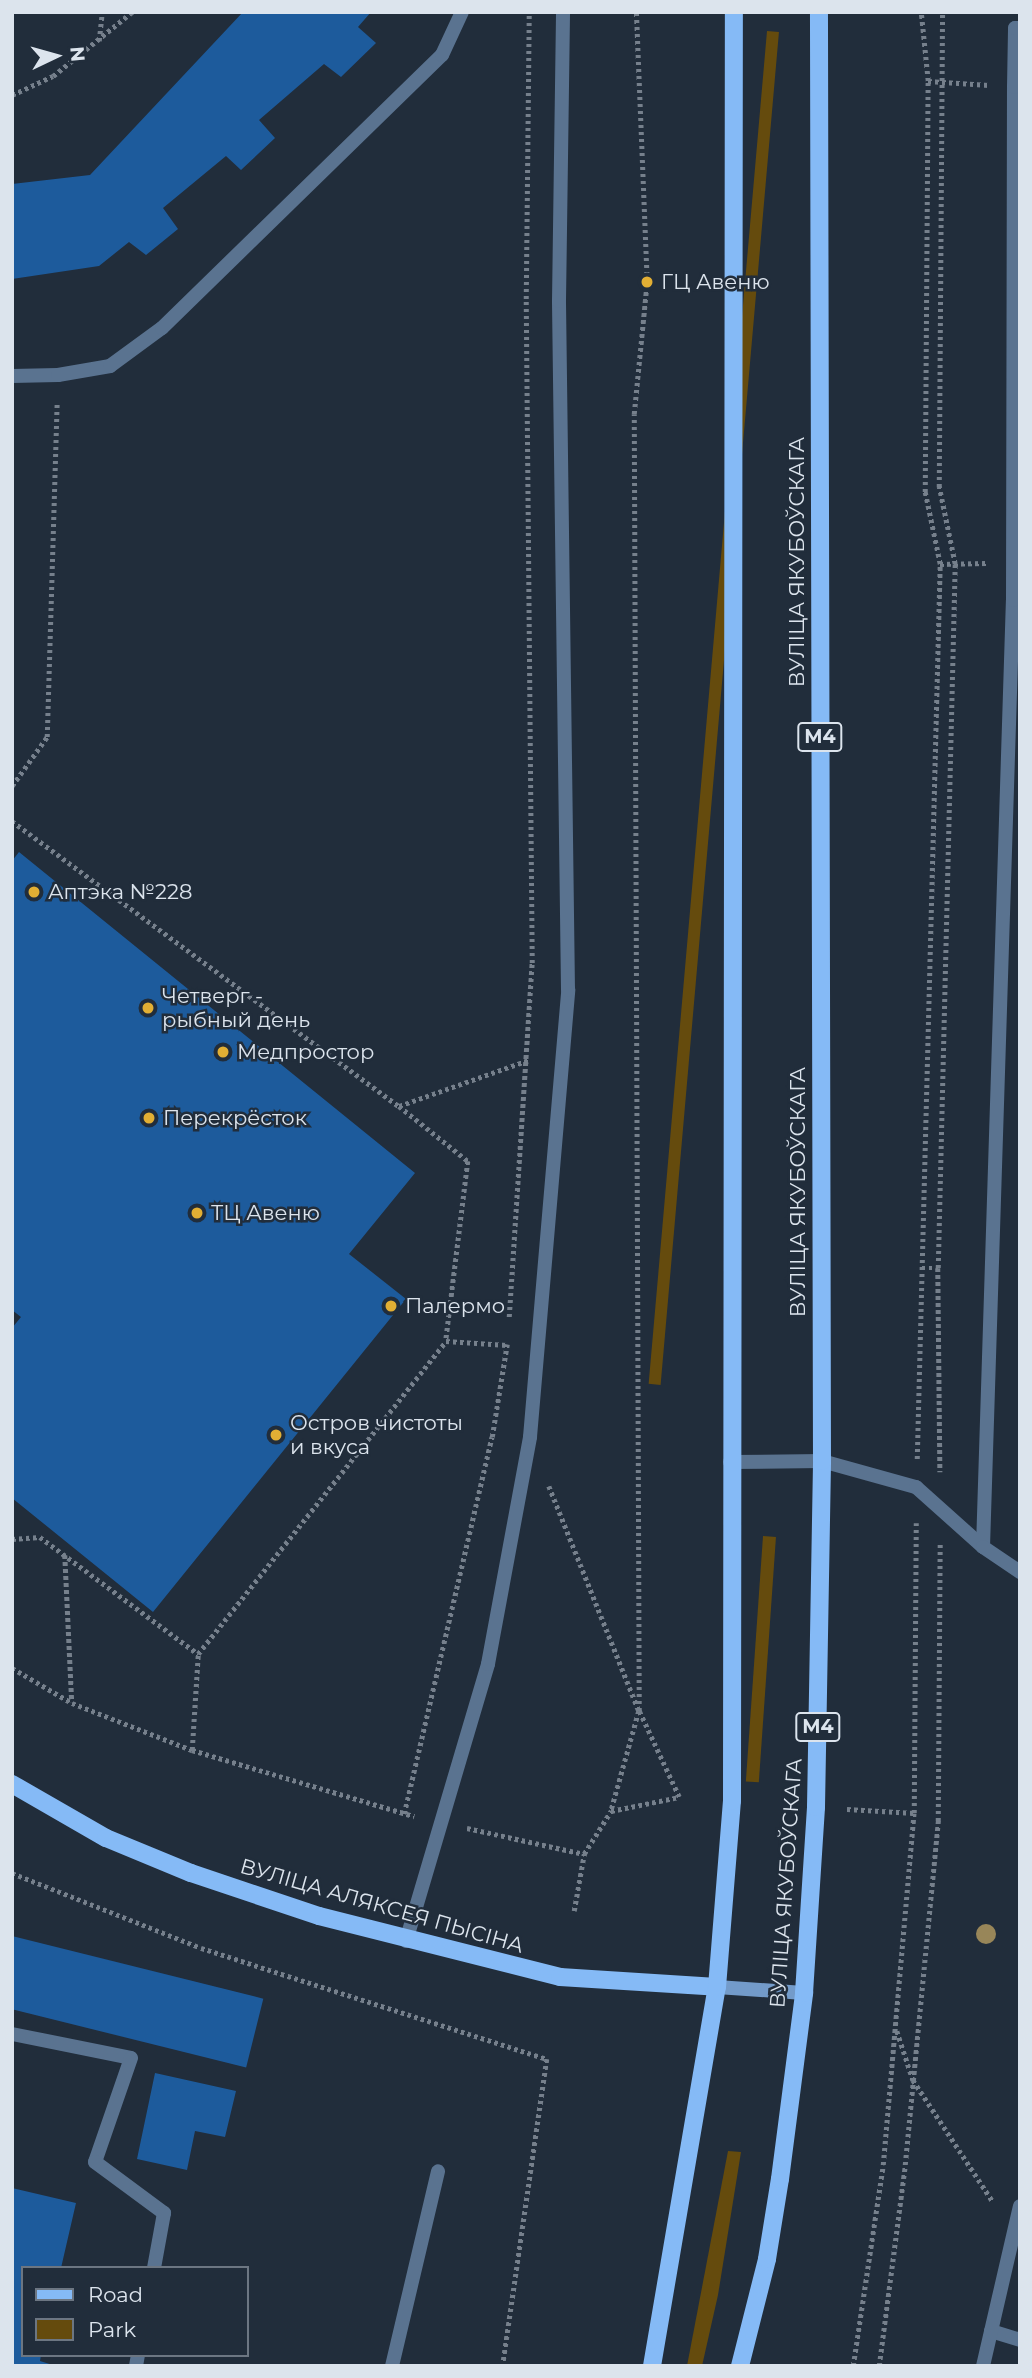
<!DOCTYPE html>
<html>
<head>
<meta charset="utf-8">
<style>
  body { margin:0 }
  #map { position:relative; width:1032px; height:2378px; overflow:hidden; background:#212d3b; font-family:Montserrat,sans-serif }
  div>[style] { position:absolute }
  .green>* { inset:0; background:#654b0d; transform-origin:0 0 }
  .building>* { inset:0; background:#1d5b9c; transform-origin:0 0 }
  .path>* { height:4.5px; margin-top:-2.25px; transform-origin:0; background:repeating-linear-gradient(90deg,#76808c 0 3.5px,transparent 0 7px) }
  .lane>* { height:14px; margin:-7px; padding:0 7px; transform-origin:7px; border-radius:7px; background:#5a7390 }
  .street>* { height:14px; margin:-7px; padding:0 7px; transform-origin:7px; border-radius:7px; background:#5a7390 }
  .secondary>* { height:14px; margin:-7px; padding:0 7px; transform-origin:7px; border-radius:7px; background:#739bca }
  .primary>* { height:18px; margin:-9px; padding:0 9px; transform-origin:9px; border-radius:9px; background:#85baf6 }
  .trees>* { width:20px; height:20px; margin:-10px; border-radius:50%; background:#988659 }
  .dots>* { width:19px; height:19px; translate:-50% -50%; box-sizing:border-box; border:4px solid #212d3b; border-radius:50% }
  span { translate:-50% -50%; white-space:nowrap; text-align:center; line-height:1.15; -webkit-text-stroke:5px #212d3b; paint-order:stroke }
  .shield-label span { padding:2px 5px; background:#212d3b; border:2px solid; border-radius:5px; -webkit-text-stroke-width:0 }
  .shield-label { font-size:19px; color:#dce4ed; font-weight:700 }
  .poi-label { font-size:21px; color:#dce4ed }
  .left { translate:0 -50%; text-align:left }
  .street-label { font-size:21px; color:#dce4ed }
  .frame { position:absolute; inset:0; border:14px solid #dce4ed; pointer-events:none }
  .legend { position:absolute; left:21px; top:2266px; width:228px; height:91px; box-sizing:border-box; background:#212d3b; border:2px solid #6c7682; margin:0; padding:9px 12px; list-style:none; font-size:21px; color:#dce4ed }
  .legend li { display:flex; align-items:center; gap:14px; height:35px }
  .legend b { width:35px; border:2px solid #6c7682 }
  .north { position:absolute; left:21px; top:21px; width:70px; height:70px; -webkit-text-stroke:5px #212d3b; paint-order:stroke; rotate:85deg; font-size:19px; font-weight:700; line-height:28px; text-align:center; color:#dce4ed }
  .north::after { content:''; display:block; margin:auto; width:24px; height:32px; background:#dce4ed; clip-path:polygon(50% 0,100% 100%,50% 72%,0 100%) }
</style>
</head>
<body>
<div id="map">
  <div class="green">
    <div style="left:767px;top:31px;width:12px;height:1358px;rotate:5deg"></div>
    <div style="left:763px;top:1536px;width:13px;height:246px;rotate:4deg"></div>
    <div style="clip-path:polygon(728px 2151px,741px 2152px,718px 2295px,702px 2366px,687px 2366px)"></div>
  </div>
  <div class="building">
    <div style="clip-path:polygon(243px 12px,371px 12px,358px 27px,376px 43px,341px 77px,324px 64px,259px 120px,275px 138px,241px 170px,226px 156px,163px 208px,178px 229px,146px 255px,129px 242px,99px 266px,12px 279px,12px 184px,90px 175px)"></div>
    <div style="clip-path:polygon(19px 852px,415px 1173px,349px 1254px,406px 1299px,153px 1612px,12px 1498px,12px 1328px,21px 1317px,12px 1310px,12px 861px)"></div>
    <div style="left:12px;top:1936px;width:259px;height:71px;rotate:14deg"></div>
    <div style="clip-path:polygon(155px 2073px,236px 2091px,225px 2137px,195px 2131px,187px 2170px,137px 2159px)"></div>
    <div style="clip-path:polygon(12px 2188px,76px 2203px,61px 2268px,23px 2268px,23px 2355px,41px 2355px,40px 2361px,56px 2366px,12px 2366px)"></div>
  </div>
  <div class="path">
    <div style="left:99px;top:41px;width:29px;rotate:-84deg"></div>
    <div style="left:928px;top:81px;width:61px;rotate:3.8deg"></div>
    <div style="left:12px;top:95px;width:45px;rotate:-24.9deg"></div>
    <div style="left:53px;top:76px;width:102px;rotate:-39deg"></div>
    <div style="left:940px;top:564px;width:46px;rotate:-1.2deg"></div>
    <div style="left:12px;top:786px;width:60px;rotate:-54.5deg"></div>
    <div style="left:47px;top:737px;width:334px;rotate:-88.3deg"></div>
    <div style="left:12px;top:821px;width:481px;rotate:36.4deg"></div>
    <div style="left:399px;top:1106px;width:138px;rotate:-19.5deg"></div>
    <div style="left:399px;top:1106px;width:88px;rotate:38.6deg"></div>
    <div style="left:468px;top:1161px;width:181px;rotate:97deg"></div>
    <div style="left:922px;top:1268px;width:16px"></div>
    <div style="left:938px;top:1268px;width:704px;rotate:-88.62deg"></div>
    <div style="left:955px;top:564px;width:79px;rotate:-101.7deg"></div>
    <div style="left:939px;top:487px;width:475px;rotate:-89.6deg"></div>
    <div style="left:938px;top:1268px;width:204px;rotate:89.4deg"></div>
    <div style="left:509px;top:1317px;width:355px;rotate:-86.3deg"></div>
    <div style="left:532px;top:963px;width:664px;rotate:-90.52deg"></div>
    <div style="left:526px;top:299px;width:287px;rotate:-89.4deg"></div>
    <div style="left:917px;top:1459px;width:895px;rotate:-88.53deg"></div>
    <div style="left:940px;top:564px;width:74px;rotate:-101.8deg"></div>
    <div style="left:925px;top:492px;width:411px;rotate:-89.6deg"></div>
    <div style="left:928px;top:81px;width:69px;rotate:-95.8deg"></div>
    <div style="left:549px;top:1486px;width:242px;rotate:68.2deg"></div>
    <div style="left:639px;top:1711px;width:104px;rotate:105.6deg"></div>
    <div style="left:12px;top:1539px;width:28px;rotate:-4deg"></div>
    <div style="left:40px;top:1537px;width:197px;rotate:36.5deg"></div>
    <div style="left:65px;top:1555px;width:147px;rotate:87.3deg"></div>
    <div style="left:12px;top:1668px;width:69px;rotate:30.3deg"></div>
    <div style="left:72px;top:1703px;width:129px;rotate:21.4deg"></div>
    <div style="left:192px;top:1750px;width:232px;rotate:16.6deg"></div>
    <div style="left:192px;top:1750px;width:96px;rotate:-86.4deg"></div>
    <div style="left:198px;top:1654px;width:399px;rotate:-51.6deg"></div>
    <div style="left:446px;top:1341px;width:61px;rotate:3.8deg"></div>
    <div style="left:847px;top:1809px;width:67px;rotate:3.4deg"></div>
    <div style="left:404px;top:1814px;width:387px;rotate:-76.9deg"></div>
    <div style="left:492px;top:1437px;width:94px;rotate:-80.8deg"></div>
    <div style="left:467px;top:1828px;width:120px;rotate:12.5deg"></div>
    <div style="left:584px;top:1854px;width:51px;rotate:-57.9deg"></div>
    <div style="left:611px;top:1811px;width:69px;rotate:-11.6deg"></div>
    <div style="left:679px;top:1797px;width:95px;rotate:-114.9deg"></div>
    <div style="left:639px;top:1711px;width:1297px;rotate:-90.22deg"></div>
    <div style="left:634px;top:414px;width:133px;rotate:-84.4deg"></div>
    <div style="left:647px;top:282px;width:270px;rotate:-92.3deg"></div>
    <div style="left:12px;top:1873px;width:203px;rotate:21.6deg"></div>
    <div style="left:201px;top:1948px;width:363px;rotate:17.8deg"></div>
    <div style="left:547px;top:2059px;width:310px;rotate:98.2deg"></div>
    <div style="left:574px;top:1911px;width:58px;rotate:-80deg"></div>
    <div style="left:897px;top:2031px;width:52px;rotate:71.9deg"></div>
    <div style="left:913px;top:2080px;width:146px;rotate:56.7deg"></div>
    <div style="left:853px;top:2366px;width:203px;rotate:-81.5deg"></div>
    <div style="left:883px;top:2165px;width:353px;rotate:-85deg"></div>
    <div style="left:914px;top:1813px;width:290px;rotate:-89.6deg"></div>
    <div style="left:879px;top:2366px;width:203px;rotate:-82.6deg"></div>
    <div style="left:905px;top:2165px;width:346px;rotate:-84.5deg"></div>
    <div style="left:938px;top:1821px;width:277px;rotate:-89.6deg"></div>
  </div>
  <div class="lane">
    <div style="left:12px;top:376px;width:46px;rotate:-1.2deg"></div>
    <div style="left:58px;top:375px;width:53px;rotate:-9.8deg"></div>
    <div style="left:110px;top:366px;width:64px;rotate:-36.2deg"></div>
    <div style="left:162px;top:328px;width:391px;rotate:-44.3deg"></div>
    <div style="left:442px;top:55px;width:47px;rotate:-65.1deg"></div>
    <div style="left:983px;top:1547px;width:947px;rotate:-88.19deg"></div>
    <div style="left:1013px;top:600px;width:513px;rotate:-89.89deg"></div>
    <div style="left:1014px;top:87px;width:59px;rotate:-89deg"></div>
    <div style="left:1015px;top:28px;width:5px"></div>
    <div style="left:406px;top:1941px;width:289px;rotate:-73.5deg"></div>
    <div style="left:488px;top:1664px;width:231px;rotate:-79.5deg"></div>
    <div style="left:530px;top:1437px;width:449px;rotate:-85.1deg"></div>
    <div style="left:568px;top:990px;width:689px;rotate:-90.75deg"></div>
    <div style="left:559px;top:301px;width:289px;rotate:-89.2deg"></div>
    <div style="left:12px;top:2034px;width:121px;rotate:11.4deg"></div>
    <div style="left:131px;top:2058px;width:110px;rotate:109.1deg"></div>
    <div style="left:95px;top:2162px;width:86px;rotate:36.5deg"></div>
    <div style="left:164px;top:2213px;width:56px;rotate:100.3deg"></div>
    <div style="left:991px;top:2331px;width:30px;rotate:17deg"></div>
    <div style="left:136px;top:2366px;width:11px;rotate:-80deg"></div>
    <div style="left:392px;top:2366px;width:200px;rotate:-76.7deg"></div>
    <div style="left:983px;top:2366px;width:164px;rotate:-77deg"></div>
  </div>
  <div class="street">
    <div style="left:730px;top:1462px;width:92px;rotate:-0.6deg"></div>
    <div style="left:822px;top:1461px;width:98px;rotate:15.5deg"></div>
    <div style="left:916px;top:1487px;width:90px;rotate:41.8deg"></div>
    <div style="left:983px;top:1547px;width:45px;rotate:34deg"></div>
  </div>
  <div class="secondary">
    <div style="left:717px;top:1987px;width:87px;rotate:3.9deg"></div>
  </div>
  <div class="primary">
    <div style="left:12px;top:1784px;width:108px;rotate:29.9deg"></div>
    <div style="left:106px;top:1838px;width:92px;rotate:22.4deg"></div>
    <div style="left:191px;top:1873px;width:135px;rotate:18.6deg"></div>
    <div style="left:319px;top:1916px;width:249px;rotate:14.2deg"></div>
    <div style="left:560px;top:1977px;width:157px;rotate:3.6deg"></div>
    <div style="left:652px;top:2366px;width:385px;rotate:-80.3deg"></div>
    <div style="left:717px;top:1987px;width:187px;rotate:-85.4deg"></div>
    <div style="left:732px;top:1801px;width:1789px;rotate:-89.94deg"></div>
    <div style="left:740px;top:2366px;width:110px;rotate:-75.8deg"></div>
    <div style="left:767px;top:2259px;width:81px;rotate:-80.8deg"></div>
    <div style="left:780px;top:2179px;width:188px;rotate:-82.6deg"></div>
    <div style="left:804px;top:1993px;width:186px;rotate:-86.3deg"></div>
    <div style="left:816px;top:1807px;width:346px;rotate:-89deg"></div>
    <div style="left:822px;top:1461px;width:1449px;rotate:-90.12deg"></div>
  </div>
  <div class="trees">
    <div style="left:986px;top:1934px"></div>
  </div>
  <div class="dots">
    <div style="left:647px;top:282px;background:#e2af34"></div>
    <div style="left:34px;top:892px;background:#e2af34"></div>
    <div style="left:148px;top:1008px;background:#e2af34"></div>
    <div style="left:223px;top:1052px;background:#e2af34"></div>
    <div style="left:149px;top:1118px;background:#e2af34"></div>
    <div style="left:197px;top:1213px;background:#e2af34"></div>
    <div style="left:391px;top:1306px;background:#e2af34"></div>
    <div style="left:276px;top:1435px;background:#e2af34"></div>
  </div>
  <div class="shield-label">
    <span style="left:820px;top:737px">М4</span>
    <span style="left:818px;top:1727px">М4</span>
  </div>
  <div class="poi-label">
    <span class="left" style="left:661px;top:282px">ГЦ Авеню</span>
    <span class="left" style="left:48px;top:892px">Аптэка №228</span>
    <span class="left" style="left:162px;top:1008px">Четверг -<br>рыбный день</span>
    <span class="left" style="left:237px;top:1052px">Медпростор</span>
    <span class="left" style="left:163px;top:1118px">Перекрёсток</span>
    <span class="left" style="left:211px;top:1213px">ТЦ Авеню</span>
    <span class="left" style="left:405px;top:1306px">Палермо</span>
    <span class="left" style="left:290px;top:1435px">Остров чистоты<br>и вкуса</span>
  </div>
  <div class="street-label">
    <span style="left:797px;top:562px;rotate:-90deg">ВУЛІЦА ЯКУБОЎСКАГА</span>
    <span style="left:798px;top:1192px;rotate:-90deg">ВУЛІЦА ЯКУБОЎСКАГА</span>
    <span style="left:786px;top:1883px;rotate:-86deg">ВУЛІЦА ЯКУБОЎСКАГА</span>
    <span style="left:382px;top:1906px;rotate:16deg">ВУЛІЦА АЛЯКСЕЯ ПЫСІНА</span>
  </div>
  <div class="frame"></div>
  <ul class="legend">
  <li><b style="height:9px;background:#85baf6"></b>Road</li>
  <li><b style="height:19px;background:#654b0d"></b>Park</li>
  </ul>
  <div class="north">N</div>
</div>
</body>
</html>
